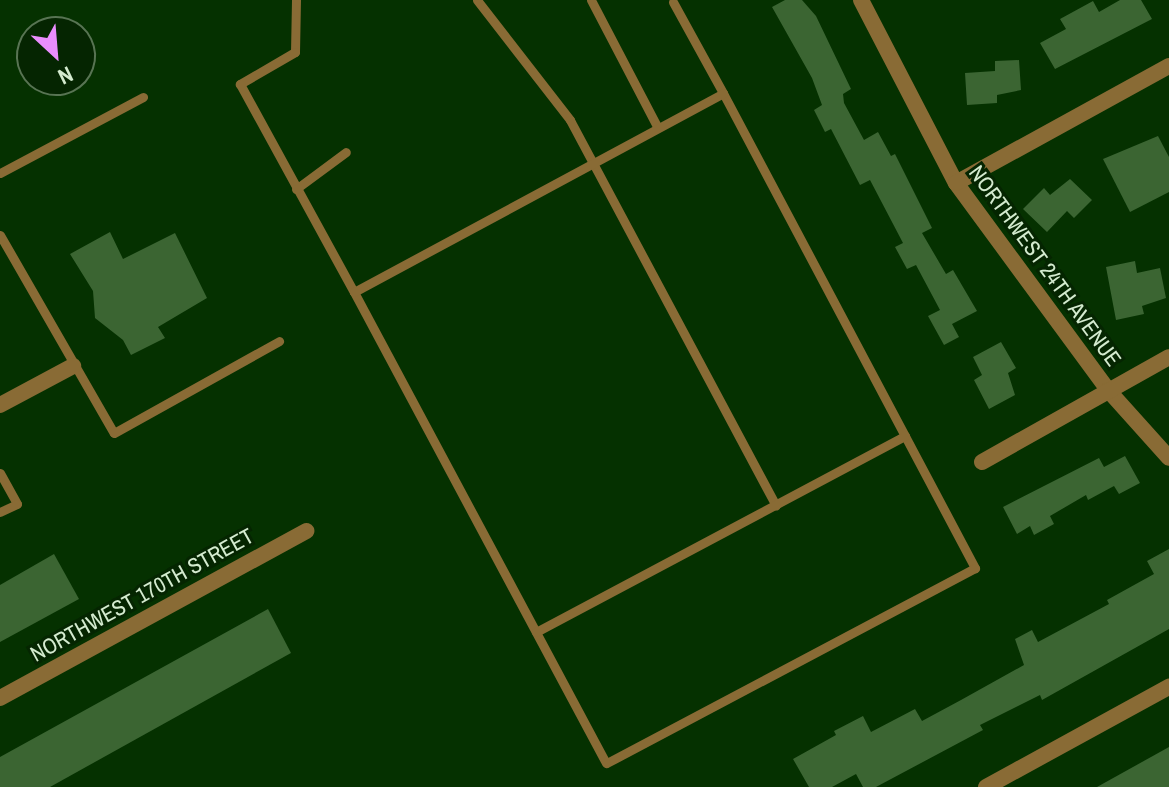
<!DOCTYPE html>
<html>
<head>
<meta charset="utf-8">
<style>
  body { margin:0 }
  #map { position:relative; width:1169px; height:787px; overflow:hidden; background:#053100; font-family:"Archivo Narrow",sans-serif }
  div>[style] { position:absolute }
  .building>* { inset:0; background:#3b6532 }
  .lane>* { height:9px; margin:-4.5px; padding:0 4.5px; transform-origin:4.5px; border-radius:4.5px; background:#896b35 }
  .street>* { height:16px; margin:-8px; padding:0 8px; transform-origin:8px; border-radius:8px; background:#896b35 }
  span { translate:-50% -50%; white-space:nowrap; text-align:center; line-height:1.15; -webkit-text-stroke:6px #052501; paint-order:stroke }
  .street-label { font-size:22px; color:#d4ebcf }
  .north { position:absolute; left:16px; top:16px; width:80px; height:80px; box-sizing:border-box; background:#052501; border:2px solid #587453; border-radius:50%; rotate:154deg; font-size:22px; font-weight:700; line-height:32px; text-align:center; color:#d4ebcf }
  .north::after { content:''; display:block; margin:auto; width:28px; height:36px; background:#ea8dfd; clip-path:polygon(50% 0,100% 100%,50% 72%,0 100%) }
</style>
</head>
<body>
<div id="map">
  <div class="building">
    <div style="clip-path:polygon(785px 0,802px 0,816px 16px,851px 89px,843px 94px,844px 103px,864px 140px,878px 132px,891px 156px,895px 154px,932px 228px,922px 233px,946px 274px,953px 270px,977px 311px,952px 324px,959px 337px,944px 345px,928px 316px,940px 310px,916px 265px,907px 269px,895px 247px,903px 243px,870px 180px,860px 185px,831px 129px,825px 132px,814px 110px,822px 105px,812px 78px,772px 7px)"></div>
    <div style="clip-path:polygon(1120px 0,1141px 0,1152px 19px,1055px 69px,1040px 43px,1066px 29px,1060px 19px,1093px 1px,1099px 12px)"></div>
    <div style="clip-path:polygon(1019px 60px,1021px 90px,997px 95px,997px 103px,967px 105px,965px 73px,995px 71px,995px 61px)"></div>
    <div style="clip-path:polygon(1158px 136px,1169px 157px,1169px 192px,1130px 212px,1103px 159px)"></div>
    <div style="clip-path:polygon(1070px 179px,1092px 200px,1074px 218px,1067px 211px,1047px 232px,1023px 209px,1044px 188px,1050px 195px)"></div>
    <div style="clip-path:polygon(110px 232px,123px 259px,175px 233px,207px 298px,158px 327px,165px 338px,131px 355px,123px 340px,95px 318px,93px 291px,70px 254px)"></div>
    <div style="clip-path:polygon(1135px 261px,1137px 273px,1160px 268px,1166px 298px,1142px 306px,1144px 314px,1116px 320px,1106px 267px)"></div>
    <div style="clip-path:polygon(1001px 342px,1016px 368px,1008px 373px,1015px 395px,989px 409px,974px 380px,982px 375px,973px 357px)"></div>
    <div style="clip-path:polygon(1125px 456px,1140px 483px,1119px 494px,1114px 486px,1088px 500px,1086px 495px,1050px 516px,1054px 524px,1034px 535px,1030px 526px,1017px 534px,1003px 507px,1099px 458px,1104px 467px)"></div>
    <div style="clip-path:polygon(1169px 549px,1169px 629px,1042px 700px,1040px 695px,980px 725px,983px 730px,876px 787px,863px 787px,856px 774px,832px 787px,809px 787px,793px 759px,836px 735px,834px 731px,863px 716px,871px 732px,915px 709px,922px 721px,961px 700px,1024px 665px,1015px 639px,1032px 630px,1038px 642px,1109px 604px,1107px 600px,1154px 574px,1147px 561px)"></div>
    <div style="clip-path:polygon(54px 554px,79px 599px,0 642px,0 585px)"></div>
    <div style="clip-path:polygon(268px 609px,291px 653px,50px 787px,0 787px,0 757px)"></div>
    <div style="clip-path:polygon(1169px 747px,1169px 787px,1097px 787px)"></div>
  </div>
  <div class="lane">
    <div style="left:296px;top:0;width:52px;rotate:91.1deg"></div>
    <div style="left:295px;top:52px;width:64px;rotate:149.8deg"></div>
    <div style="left:240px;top:84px;width:237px;rotate:61.3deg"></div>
    <div style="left:477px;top:0;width:152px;rotate:52.2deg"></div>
    <div style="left:570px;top:120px;width:437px;rotate:61.9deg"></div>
    <div style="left:591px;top:0;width:144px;rotate:62.4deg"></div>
    <div style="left:673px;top:2px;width:104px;rotate:61.2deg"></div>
    <div style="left:723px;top:93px;width:538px;rotate:62.05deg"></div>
    <div style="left:975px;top:568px;width:417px;rotate:152.1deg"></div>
    <div style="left:606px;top:763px;width:534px;rotate:-118.15deg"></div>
    <div style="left:354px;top:292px;width:419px;rotate:-28.3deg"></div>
    <div style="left:0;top:173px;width:162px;rotate:-28deg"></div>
    <div style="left:296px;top:189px;width:62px;rotate:-36.5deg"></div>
    <div style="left:0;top:235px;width:228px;rotate:60.1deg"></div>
    <div style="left:114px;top:433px;width:189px;rotate:-29.1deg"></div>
    <div style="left:0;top:473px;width:35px;rotate:61deg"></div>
    <div style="left:17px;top:504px;width:19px;rotate:155deg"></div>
    <div style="left:536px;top:632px;width:418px;rotate:-28deg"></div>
  </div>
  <div class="street">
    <div style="left:861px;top:0;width:206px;rotate:62.6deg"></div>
    <div style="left:956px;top:183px;width:257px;rotate:53.7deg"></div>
    <div style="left:1108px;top:390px;width:91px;rotate:48.1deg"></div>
    <div style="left:956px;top:183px;width:243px;rotate:-28.8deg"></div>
    <div style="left:0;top:405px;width:83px;rotate:-28.1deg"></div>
    <div style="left:982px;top:462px;width:214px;rotate:-29.3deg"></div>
    <div style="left:0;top:698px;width:349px;rotate:-28.6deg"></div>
    <div style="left:986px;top:787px;width:209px;rotate:-28.7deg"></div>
  </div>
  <div class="street-label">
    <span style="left:1045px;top:266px;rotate:54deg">NORTHWEST 24TH AVENUE</span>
    <span style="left:142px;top:595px;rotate:-29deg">NORTHWEST 170TH STREET</span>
  </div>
  <div class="north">N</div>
</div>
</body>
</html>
